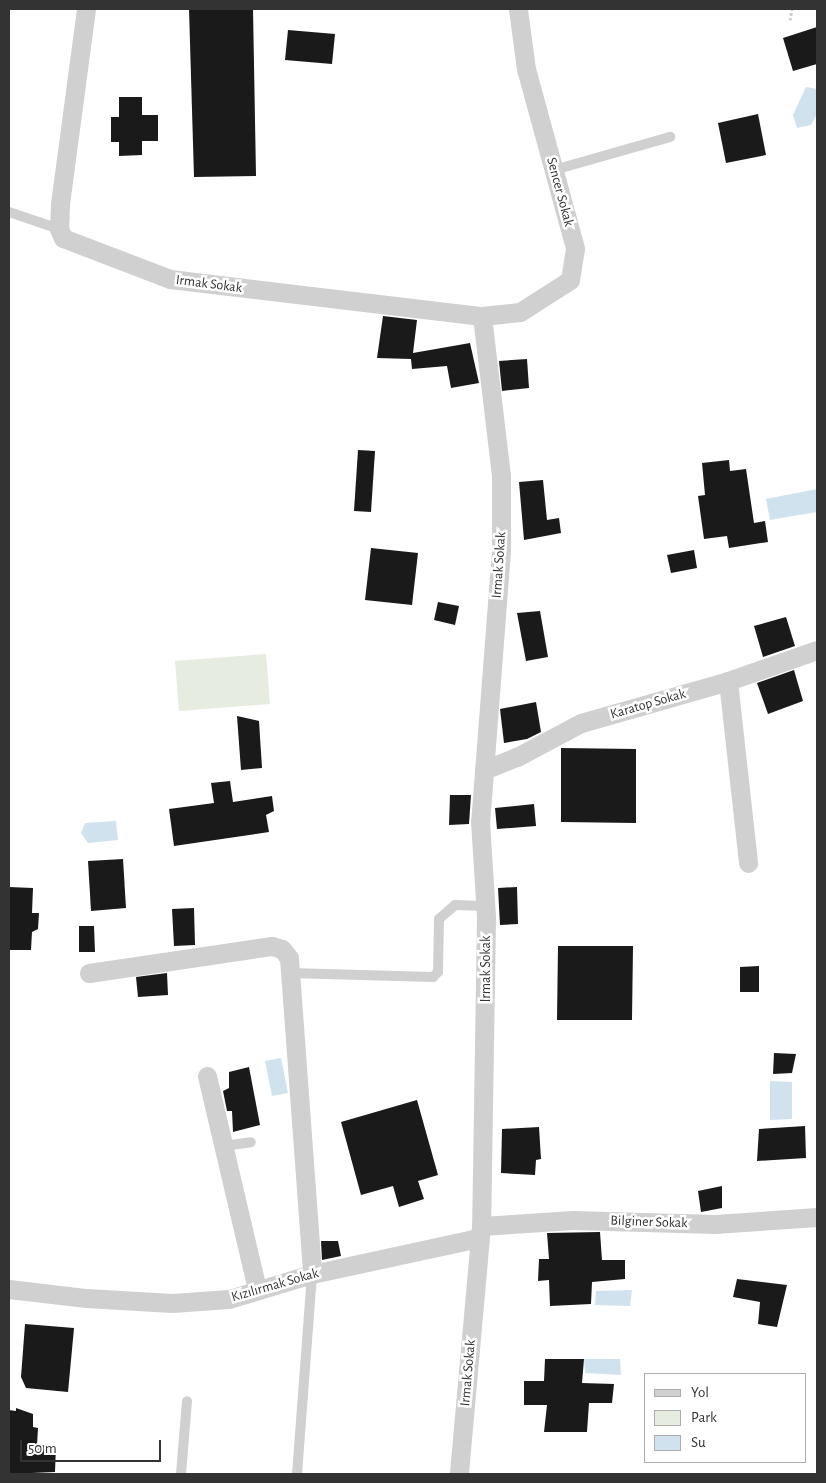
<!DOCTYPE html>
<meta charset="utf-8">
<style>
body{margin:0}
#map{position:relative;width:826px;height:1483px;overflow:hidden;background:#fff;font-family:"Alegreya Sans",sans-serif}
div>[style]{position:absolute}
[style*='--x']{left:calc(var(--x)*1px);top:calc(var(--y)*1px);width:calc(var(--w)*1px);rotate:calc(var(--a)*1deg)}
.green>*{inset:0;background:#e6ecdf}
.water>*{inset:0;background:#cfe2ee}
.building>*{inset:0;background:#1a1a1a}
.path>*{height:3px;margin-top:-1.5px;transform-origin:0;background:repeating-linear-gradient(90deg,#cdcdcd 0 2.5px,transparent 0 5px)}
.lane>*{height:10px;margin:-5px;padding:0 5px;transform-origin:5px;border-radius:5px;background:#d0d0d0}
.street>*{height:19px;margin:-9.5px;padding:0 9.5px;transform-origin:9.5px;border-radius:9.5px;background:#d0d0d0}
span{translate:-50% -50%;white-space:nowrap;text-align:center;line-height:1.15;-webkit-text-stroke:5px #fff;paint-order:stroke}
.street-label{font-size:14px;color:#333}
.frame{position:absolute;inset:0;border:10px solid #333;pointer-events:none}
.legend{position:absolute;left:644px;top:1373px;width:162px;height:90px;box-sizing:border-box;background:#fff;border:1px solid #adadad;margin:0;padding:6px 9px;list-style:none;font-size:15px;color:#333}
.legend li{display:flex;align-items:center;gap:10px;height:25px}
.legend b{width:25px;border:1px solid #adadad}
.scale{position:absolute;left:20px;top:1440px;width:141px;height:22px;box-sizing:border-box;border:2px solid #333;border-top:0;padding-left:6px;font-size:15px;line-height:18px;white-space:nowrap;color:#333;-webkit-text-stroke:4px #fff;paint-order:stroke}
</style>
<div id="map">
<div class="green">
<i style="clip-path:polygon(266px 654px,270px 704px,179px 711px,175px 661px)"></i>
</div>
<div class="water">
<i style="clip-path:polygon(806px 87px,817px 89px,817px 114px,811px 125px,797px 128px,793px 115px)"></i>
<i style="clip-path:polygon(817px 489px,817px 512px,770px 520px,766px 499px)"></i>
<i style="clip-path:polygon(116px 821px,118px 840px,88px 843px,81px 833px,85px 823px)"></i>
<i style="clip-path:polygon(281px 1058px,288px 1093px,272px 1096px,265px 1061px)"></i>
<i style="clip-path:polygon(770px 1081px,792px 1082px,792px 1119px,770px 1120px)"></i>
<i style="clip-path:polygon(632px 1290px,630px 1306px,595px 1305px,596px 1291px)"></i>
<i style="clip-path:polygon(584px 1359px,620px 1359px,621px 1375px,585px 1373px)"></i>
</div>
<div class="building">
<i style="clip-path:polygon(189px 9px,253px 9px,256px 176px,194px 177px)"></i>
<i style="clip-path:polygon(817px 27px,817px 64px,793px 71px,783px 38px)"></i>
<i style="clip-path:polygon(288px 30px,335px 34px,332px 64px,285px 60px)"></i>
<i style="clip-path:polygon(119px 97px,142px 97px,142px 115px,158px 115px,158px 141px,142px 141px,142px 155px,119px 156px,119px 142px,111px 142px,111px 117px,119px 117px)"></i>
<i style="clip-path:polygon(758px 114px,766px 155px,726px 163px,718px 123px)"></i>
<i style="clip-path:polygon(383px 316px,417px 320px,413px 353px,470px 343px,479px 383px,451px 388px,447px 366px,412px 369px,411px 359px,377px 358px)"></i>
<i style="clip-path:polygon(527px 359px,529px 388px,502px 391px,499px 361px)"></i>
<i style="clip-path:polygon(358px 450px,375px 451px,371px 512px,354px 511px)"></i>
<i style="clip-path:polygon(729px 460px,730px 471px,746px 469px,754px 523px,765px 521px,768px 542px,729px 548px,727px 536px,704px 539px,698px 496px,705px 495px,702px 463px)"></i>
<i style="clip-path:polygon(543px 480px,547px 520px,559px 518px,561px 533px,524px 540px,519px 482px)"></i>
<i style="clip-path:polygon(371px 548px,418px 553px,412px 605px,365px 600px)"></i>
<i style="clip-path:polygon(694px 550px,697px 568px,671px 573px,667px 555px)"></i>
<i style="clip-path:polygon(438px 602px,459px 606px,455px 625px,434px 620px)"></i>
<i style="clip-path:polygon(540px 611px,548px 657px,526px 661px,517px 613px)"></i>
<i style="clip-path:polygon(786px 617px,795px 646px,763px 657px,754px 626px)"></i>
<i style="clip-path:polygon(794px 670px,803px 701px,768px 714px,757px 683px)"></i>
<i style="clip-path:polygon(536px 702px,541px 732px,527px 739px,504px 743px,500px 709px)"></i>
<i style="clip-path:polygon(237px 716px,259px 721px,262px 768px,241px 770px)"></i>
<i style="clip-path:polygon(561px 748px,636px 749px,636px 823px,561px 822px)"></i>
<i style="clip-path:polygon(230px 781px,233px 802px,272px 796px,274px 811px,266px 815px,269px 832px,174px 846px,169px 809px,214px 803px,211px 783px)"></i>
<i style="clip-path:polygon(450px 795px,471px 795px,469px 824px,449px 825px)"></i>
<i style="clip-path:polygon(534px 804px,536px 826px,497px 829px,495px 808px)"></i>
<i style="clip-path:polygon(123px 859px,126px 908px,91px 911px,88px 861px)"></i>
<i style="clip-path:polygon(9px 887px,33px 888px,32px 913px,39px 913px,38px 929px,32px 932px,31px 950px,9px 950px)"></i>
<i style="clip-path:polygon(517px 887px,518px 924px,500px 925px,498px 888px)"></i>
<i style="clip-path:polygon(194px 908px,195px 945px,174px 946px,172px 909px)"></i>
<i style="clip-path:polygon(79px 926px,94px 926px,95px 952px,79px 952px)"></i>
<i style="clip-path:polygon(558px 946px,633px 946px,632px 1020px,557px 1020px)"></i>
<i style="clip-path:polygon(759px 966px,759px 992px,740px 992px,740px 967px)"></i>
<i style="clip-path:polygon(167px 973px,168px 995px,138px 997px,136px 977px)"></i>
<i style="clip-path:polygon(774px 1053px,796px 1054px,792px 1073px,773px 1074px)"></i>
<i style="clip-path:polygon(249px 1067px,260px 1125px,233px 1132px,232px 1111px,227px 1111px,223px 1091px,229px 1088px,229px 1072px)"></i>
<i style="clip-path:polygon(417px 1100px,438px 1175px,418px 1181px,424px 1199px,399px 1207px,393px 1186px,361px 1195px,341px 1122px)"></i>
<i style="clip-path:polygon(805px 1126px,806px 1158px,757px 1161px,759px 1129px)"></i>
<i style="clip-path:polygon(539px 1127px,541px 1159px,536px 1160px,535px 1175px,501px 1173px,502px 1129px)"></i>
<i style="clip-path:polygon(722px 1186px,722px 1208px,701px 1212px,698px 1191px)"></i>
<i style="clip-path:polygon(600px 1232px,602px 1260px,625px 1260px,625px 1279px,592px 1282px,591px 1304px,550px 1306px,549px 1280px,538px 1281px,539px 1259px,549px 1259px,547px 1233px)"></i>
<i style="clip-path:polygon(321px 1241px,338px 1241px,341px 1256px,322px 1260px)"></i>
<i style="clip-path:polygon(737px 1279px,787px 1285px,777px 1327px,758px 1324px,760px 1302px,733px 1297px)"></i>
<i style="clip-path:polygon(25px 1324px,74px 1328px,68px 1392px,26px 1388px,21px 1377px)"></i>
<i style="clip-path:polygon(545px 1359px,584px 1359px,582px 1383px,614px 1384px,612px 1403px,589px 1403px,587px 1432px,544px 1432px,547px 1405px,524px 1405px,524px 1381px,544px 1381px)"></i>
<i style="clip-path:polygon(16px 1408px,33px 1414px,33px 1427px,38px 1428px,37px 1445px,56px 1446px,55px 1472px,9px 1474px,9px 1410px,16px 1411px)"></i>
</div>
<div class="path">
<i style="--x:790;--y:20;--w:11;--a:-80"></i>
</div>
<div class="lane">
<i style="--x:554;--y:170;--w:121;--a:-15.9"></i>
<i style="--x:9;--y:212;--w:53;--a:18.8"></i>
<i style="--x:290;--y:973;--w:143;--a:1.6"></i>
<i style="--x:433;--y:977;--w:7;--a:-45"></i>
<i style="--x:438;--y:972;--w:53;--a:-88.9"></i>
<i style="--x:439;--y:919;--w:21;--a:-41"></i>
<i style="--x:455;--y:905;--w:31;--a:2"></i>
<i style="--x:224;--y:1146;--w:27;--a:-8"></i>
<i style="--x:181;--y:1474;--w:73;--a:-85.3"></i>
<i style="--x:297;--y:1474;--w:201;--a:-85.7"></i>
</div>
<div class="street">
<i style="--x:86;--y:9;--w:197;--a:97.6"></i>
<i style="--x:60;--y:204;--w:25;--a:92"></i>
<i style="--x:59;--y:229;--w:10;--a:66"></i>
<i style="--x:63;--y:238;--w:115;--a:21"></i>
<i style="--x:170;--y:279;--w:314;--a:6.8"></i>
<i style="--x:482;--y:316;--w:161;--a:83.2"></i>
<i style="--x:501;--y:476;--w:75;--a:90"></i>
<i style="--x:501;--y:551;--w:271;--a:94.4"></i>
<i style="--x:480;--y:821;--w:96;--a:86.4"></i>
<i style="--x:486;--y:917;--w:309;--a:90.9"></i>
<i style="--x:481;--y:1226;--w:249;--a:95.1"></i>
<i style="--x:482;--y:316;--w:38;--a:-6"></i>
<i style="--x:520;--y:312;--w:59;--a:-32.6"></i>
<i style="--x:570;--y:280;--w:32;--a:-81"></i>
<i style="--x:575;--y:248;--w:186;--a:-105.3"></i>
<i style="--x:526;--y:69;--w:61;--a:-97.6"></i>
<i style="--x:728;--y:681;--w:183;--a:83.7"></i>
<i style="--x:484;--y:770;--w:35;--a:-22"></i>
<i style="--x:517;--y:757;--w:72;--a:-28"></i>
<i style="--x:581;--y:723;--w:153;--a:-15.9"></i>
<i style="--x:728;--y:681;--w:94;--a:-19.2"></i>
<i style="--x:89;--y:973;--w:185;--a:-8.4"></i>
<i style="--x:272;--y:946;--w:10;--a:17"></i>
<i style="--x:282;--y:949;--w:11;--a:52"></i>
<i style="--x:289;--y:958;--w:317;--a:85.8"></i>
<i style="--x:207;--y:1076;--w:220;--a:76.8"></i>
<i style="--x:481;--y:1226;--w:92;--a:-3.7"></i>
<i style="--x:573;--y:1220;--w:142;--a:1.6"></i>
<i style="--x:715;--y:1224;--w:102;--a:-3.9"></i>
<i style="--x:9;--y:1289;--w:78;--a:6.7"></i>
<i style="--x:86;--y:1298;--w:86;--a:3.3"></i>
<i style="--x:172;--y:1303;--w:57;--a:-4"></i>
<i style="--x:229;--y:1299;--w:87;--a:-16.8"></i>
<i style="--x:312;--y:1274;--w:171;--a:-12.2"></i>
</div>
<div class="street-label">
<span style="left:560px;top:192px;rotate:75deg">Sencer Sokak</span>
<span style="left:209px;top:284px;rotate:7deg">Irmak Sokak</span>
<span style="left:499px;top:565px;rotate:-86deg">Irmak Sokak</span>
<span style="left:648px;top:704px;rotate:-16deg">Karatop Sokak</span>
<span style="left:486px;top:969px;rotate:-90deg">Irmak Sokak</span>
<span style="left:649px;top:1222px;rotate:2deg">Bilginer Sokak</span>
<span style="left:275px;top:1285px;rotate:-16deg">Kızılırmak Sokak</span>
<span style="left:468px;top:1373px;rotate:-85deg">Irmak Sokak</span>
</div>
<div class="frame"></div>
<ul class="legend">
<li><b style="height:6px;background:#d0d0d0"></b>Yol</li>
<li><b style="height:14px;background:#e6ecdf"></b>Park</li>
<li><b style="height:14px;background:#cfe2ee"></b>Su</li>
</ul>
<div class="scale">50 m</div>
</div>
